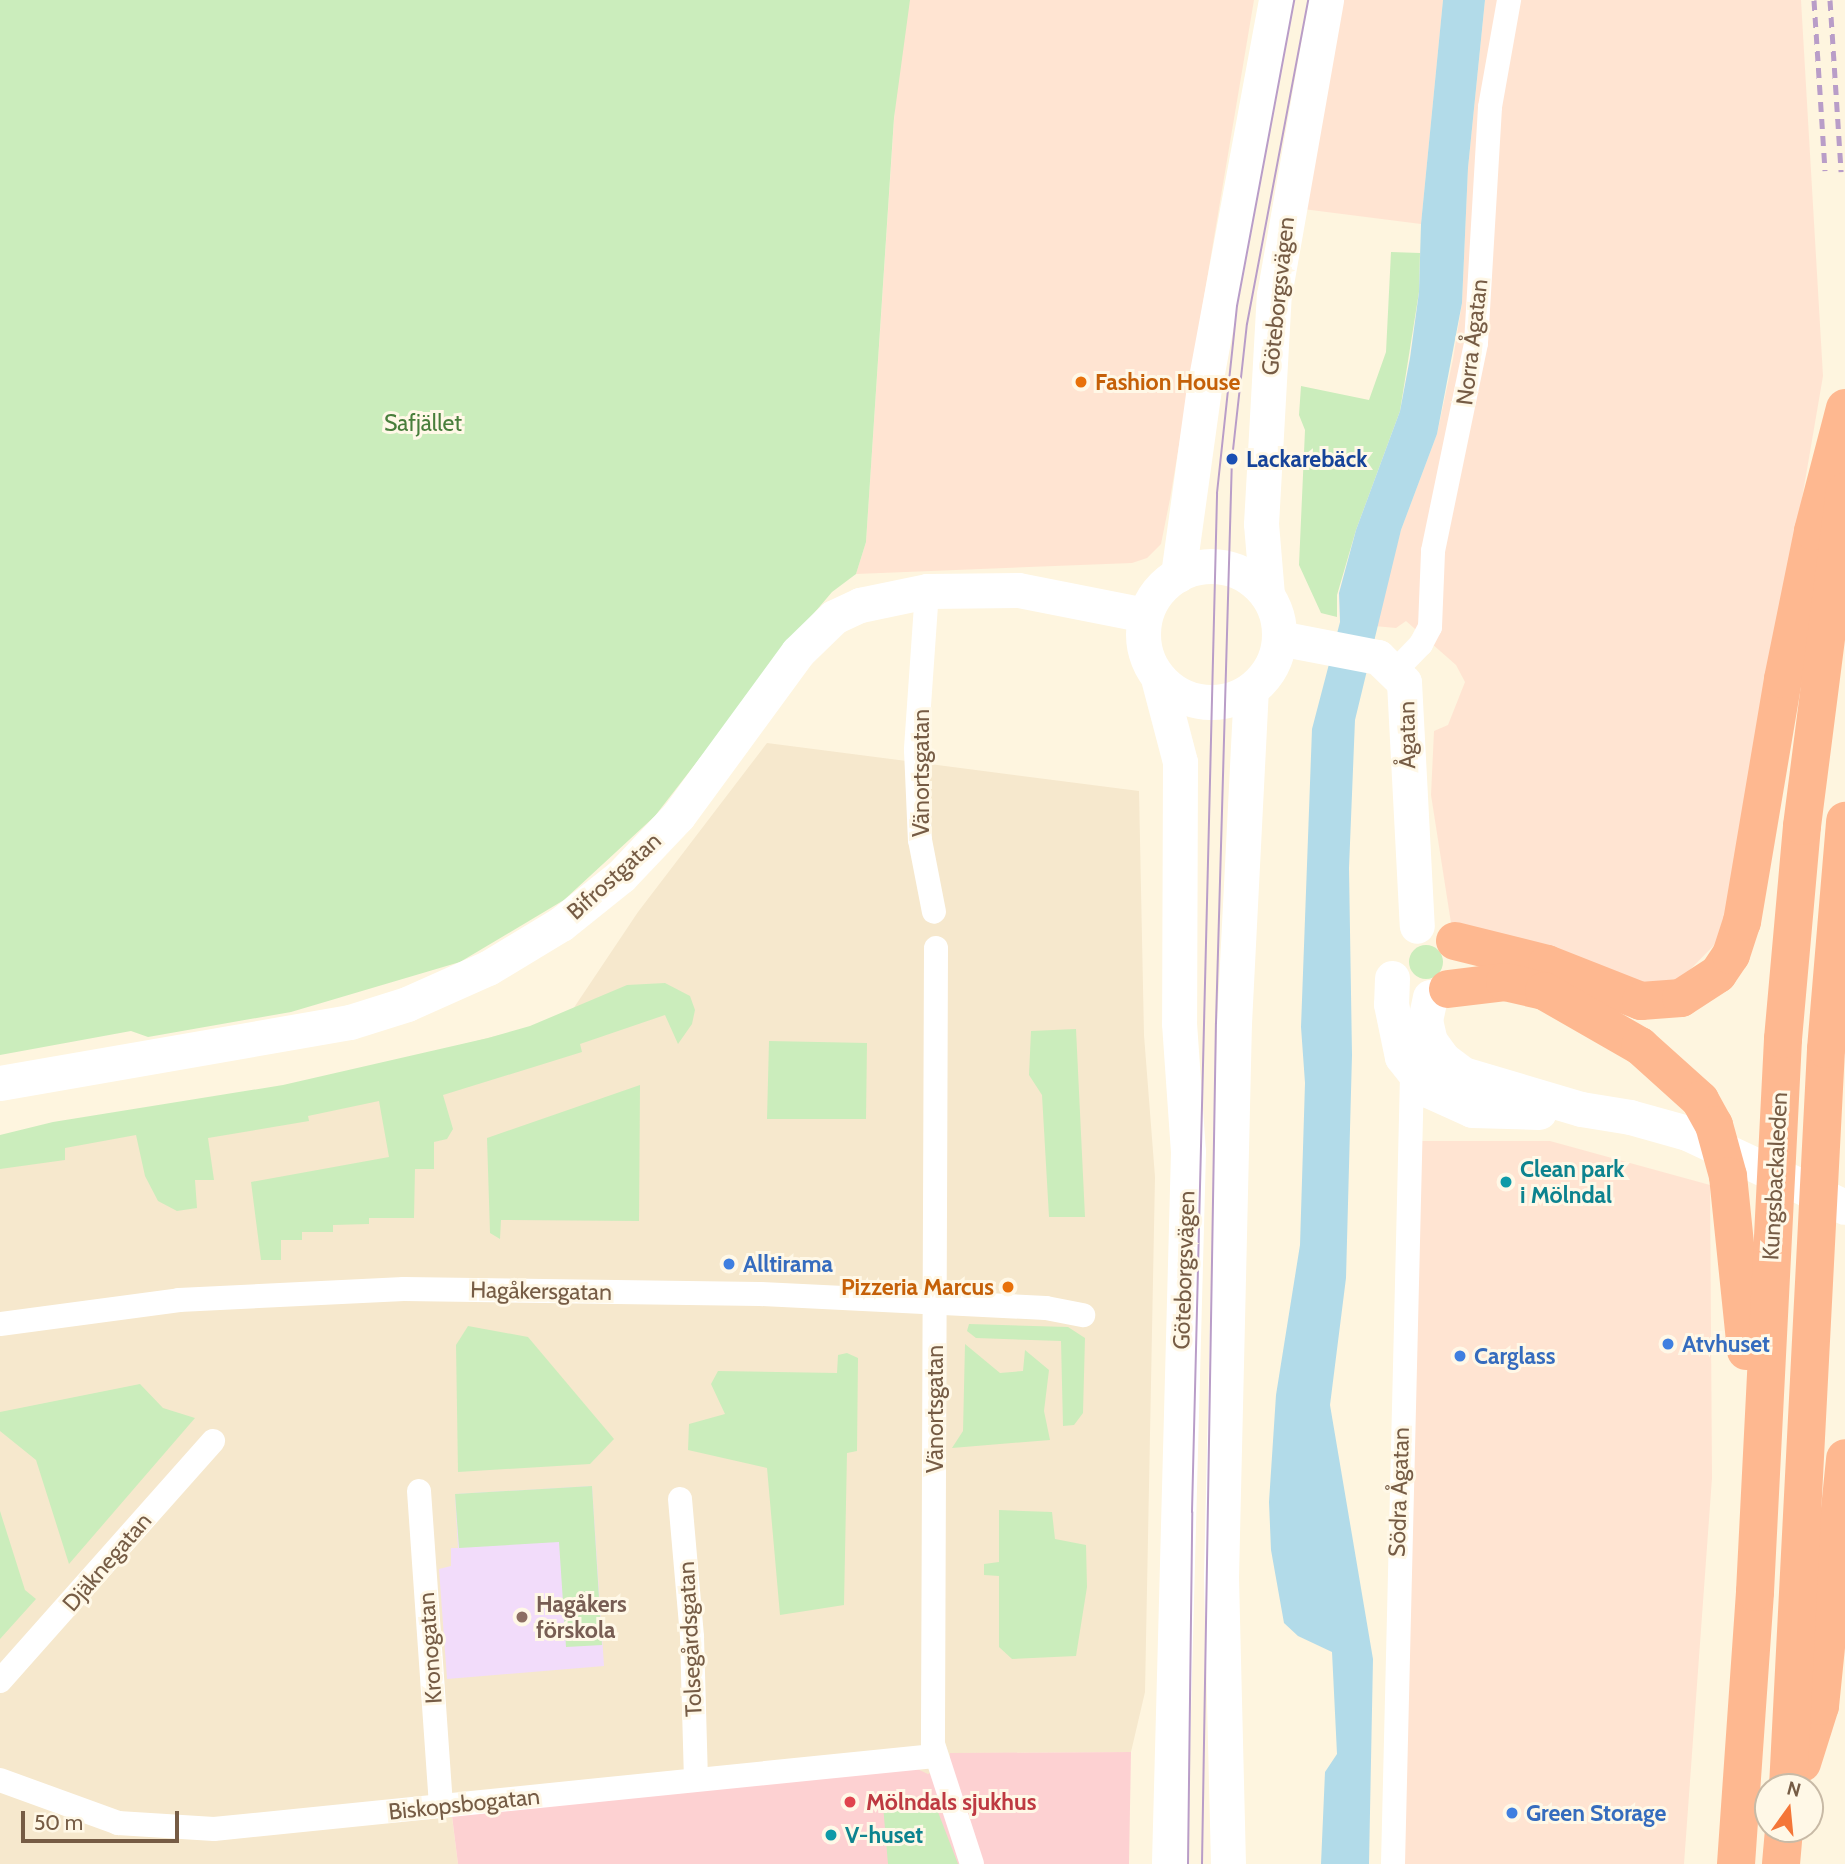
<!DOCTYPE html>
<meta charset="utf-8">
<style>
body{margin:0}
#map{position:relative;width:1845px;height:1864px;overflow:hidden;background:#fef5df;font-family:Cabin,sans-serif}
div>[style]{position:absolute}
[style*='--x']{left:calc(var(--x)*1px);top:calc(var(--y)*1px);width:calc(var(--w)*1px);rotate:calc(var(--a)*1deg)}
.residential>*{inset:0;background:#f6e8cd}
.commercial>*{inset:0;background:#ffe4d2}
.education>*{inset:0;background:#f2dcfa}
.medical>*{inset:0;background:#fdd1d2}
.green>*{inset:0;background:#cbedbc}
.round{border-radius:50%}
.water>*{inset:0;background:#b2dbe9}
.street>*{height:24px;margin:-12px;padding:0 12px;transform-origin:12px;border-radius:12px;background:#fff}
.secondary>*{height:35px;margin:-17.5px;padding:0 17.5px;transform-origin:17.5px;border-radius:17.5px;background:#fff}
.secondary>.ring{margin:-17.5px;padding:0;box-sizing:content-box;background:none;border:35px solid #fff;border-radius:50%}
.highway>*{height:38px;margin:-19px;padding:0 19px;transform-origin:19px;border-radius:19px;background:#feb890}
.tram>*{height:2px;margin:-1px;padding:0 1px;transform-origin:1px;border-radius:1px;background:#b99dc8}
.rail>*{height:5px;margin-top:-2.5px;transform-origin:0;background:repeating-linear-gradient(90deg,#b99dc8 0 10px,transparent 0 17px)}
.dots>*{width:19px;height:19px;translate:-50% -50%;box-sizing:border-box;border:4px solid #fff8e7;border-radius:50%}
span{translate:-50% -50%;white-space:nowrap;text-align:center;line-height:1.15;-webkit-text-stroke:6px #fff8e7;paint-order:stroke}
.street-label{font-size:23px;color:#765c45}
.food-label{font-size:23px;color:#c56008;font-weight:700}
.left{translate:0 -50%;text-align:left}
.right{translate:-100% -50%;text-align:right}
.park-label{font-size:23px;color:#487e3b}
.transit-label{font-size:23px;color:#164399;font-weight:700}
.culture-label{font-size:23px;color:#0d838f;font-weight:700}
.shop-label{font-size:23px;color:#366cbe;font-weight:700}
.education-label{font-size:23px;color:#785e54;font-weight:700}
.health-label{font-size:23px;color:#be3a42;font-weight:700}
.north{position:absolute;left:1754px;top:1773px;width:70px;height:70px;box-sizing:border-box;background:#fff8e7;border:2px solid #c8baa6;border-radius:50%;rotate:15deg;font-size:19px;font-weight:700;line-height:28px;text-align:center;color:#765c45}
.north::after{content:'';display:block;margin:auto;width:24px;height:32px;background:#f47638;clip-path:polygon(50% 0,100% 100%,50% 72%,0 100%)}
.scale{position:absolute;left:21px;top:1811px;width:158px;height:32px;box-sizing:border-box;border:4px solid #765c45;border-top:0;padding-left:9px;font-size:21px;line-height:24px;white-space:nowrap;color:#765c45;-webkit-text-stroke:5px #fff8e7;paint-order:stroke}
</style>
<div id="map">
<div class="residential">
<i style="clip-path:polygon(767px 743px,1139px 791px,1144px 1035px,1155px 1177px,1145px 1692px,1131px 1752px,951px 1753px,951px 1765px,928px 1775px,452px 1817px,458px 1864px,0 1864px,0 1161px,567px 1018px,638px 912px)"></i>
</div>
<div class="commercial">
<i style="clip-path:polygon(902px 0,1254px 0,1170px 499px,1161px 544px,1147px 558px,1132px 563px,856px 574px,866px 542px)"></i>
<i style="clip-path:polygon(1338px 0,1443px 0,1421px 224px,1303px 209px)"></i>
<i style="clip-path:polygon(1485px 0,1801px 0,1823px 376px,1728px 931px,1671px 989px,1592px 970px,1451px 923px,1431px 795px,1434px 731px,1448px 725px,1465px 682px,1456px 665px,1406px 621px,1396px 628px,1374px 626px,1401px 530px,1437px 434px,1453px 359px,1462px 303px,1468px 168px)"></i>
<i style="clip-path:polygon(1401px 1141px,1550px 1141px,1710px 1185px,1712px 1478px,1684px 1864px,1382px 1864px)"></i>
</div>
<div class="education">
<i style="clip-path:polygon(592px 1486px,604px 1666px,447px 1679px,439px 1569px,451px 1566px,451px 1548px,458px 1548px,455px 1494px)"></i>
</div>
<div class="medical">
<i style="clip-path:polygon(1131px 1752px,1129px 1864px,458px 1864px,452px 1816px,915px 1768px,928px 1774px,950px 1765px,950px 1753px)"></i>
</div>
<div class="green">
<i style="clip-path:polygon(0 0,910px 0,894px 118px,866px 542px,856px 574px,832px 592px,793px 638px,655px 816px,564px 900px,460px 962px,291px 1012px,148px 1037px,131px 1031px,0 1055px)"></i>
<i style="clip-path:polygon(1391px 252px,1420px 253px,1419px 292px,1400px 411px,1356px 530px,1337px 595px,1337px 617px,1321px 613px,1299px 565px,1305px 430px,1299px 415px,1301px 386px,1369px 400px,1386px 352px)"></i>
<i class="round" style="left:1409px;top:945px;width:34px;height:34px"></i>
<i style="clip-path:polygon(665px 983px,690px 996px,695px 1010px,692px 1024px,678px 1044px,665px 1015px,580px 1044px,582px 1052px,443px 1095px,453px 1129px,447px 1139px,434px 1142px,434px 1169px,415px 1169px,414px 1218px,369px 1218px,369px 1224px,333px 1225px,333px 1232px,302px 1232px,302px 1240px,281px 1240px,281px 1260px,261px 1260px,251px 1182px,389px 1157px,379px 1101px,308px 1116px,309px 1121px,208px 1138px,214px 1180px,195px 1180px,197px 1208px,177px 1211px,158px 1201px,145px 1176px,136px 1135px,65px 1148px,65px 1160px,0 1169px,0 1135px,53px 1122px,283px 1085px,488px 1038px,530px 1026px,627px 985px)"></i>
<i style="clip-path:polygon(1076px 1029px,1085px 1217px,1049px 1217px,1042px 1095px,1029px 1075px,1031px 1031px)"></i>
<i style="clip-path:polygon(769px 1041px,867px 1043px,866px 1119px,767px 1119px)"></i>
<i style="clip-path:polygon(640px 1085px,639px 1221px,501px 1220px,500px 1239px,490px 1233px,487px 1138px)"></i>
<i style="clip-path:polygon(969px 1324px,1068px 1327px,1085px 1338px,1083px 1413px,1074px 1425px,1063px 1426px,1061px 1341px,976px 1338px,967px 1331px)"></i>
<i style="clip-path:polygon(468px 1326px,528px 1337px,614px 1439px,590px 1464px,458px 1472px,456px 1345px)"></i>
<i style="clip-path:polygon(965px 1344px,1000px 1373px,1023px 1371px,1025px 1350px,1049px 1370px,1044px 1411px,1050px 1440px,952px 1448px,963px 1431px)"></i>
<i style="clip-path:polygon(847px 1353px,858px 1358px,857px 1451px,847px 1453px,844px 1605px,780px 1615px,767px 1468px,688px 1450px,689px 1424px,725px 1414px,711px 1384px,718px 1371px,837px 1373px,838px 1355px)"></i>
<i style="clip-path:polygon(140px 1384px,163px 1408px,195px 1418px,69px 1564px,36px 1460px,0 1431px,0 1412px)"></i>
<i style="clip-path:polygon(592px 1486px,602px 1645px,566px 1647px,559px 1542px,459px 1548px,455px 1494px)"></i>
<i style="clip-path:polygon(999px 1510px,1052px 1512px,1055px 1539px,1086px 1545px,1087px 1587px,1076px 1656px,1012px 1659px,999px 1647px,999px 1576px,984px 1575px,984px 1564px,999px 1562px)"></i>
<i style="clip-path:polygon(0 1511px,25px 1590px,36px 1599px,0 1639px)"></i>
<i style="clip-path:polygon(933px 1799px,958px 1864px,888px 1864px,883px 1805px)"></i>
</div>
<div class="water">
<i style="clip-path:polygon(1443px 0,1485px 0,1468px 168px,1462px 303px,1437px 434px,1401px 530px,1355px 720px,1349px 868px,1352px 1055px,1346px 1278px,1330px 1405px,1373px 1659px,1369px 1864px,1321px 1864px,1325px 1772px,1337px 1754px,1332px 1652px,1298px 1636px,1284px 1623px,1271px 1550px,1269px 1502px,1276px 1395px,1300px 1245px,1305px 1083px,1301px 1027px,1312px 729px,1340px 622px,1339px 593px,1356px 530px,1400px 411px,1410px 358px,1419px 292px,1421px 224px)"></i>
</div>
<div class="street">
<i style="--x:927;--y:591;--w:159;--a:94"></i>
<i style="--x:916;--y:750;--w:90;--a:87.5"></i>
<i style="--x:920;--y:840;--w:73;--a:79"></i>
<i style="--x:1396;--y:670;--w:36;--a:-46"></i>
<i style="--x:1421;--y:644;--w:19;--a:-62"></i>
<i style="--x:1430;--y:627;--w:76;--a:-87.7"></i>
<i style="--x:1433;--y:551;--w:212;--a:-78.3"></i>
<i style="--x:1476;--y:343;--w:236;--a:-86.6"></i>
<i style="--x:1490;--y:107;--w:109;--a:-79.9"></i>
<i style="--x:936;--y:948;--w:796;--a:90.22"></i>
<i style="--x:933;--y:1744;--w:126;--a:72"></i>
<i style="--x:0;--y:1324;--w:181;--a:-7.6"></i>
<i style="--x:179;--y:1300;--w:225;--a:-2.8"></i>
<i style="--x:404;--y:1289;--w:356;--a:0.8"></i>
<i style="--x:760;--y:1294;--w:286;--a:2.8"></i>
<i style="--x:1046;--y:1308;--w:38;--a:11"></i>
<i style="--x:419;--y:1491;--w:314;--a:86"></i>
<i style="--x:680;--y:1499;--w:139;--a:85"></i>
<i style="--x:692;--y:1637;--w:142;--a:88.4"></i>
<i style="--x:0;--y:1681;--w:321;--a:-48.4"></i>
<i style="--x:0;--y:1780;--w:126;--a:20"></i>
<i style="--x:118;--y:1823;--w:96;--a:3.6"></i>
<i style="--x:214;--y:1829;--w:724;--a:-5.79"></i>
<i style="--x:1393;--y:1864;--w:791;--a:-88.62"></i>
</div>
<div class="secondary">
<i class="ring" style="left:1143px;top:566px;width:101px;height:101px"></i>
<i style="--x:1178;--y:575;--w:183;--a:-82.1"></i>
<i style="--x:1203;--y:394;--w:401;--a:-79.5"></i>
<i style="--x:1267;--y:595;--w:71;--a:-94.8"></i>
<i style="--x:1261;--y:524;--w:229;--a:-86.8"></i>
<i style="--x:1274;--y:295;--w:300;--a:-80"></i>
<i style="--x:1279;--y:638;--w:101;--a:10.9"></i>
<i style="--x:1378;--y:657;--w:36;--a:44"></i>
<i style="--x:1404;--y:682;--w:244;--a:87"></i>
<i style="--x:1158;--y:678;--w:87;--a:75.3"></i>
<i style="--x:1180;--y:762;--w:261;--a:90.2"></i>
<i style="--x:1179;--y:1023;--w:128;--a:86"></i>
<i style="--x:1188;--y:1151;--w:713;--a:91.53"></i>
<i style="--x:1392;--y:978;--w:26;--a:92"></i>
<i style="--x:1391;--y:1004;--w:54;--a:78.3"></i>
<i style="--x:1402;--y:1057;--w:42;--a:51.8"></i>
<i style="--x:1428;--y:1090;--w:48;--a:24.4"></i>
<i style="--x:1472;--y:1110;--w:67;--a:1.7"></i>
<i style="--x:1430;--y:997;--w:24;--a:102"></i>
<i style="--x:1425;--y:1020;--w:22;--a:77"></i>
<i style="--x:1430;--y:1041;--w:22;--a:54"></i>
<i style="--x:1443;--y:1059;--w:25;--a:37"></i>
<i style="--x:1463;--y:1074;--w:123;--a:16.5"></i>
<i style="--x:1581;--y:1109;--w:50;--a:9.3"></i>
<i style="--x:1630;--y:1117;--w:59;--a:15.7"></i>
<i style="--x:1687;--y:1133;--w:174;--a:25.1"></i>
<i style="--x:0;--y:1083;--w:355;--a:-9.9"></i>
<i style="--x:350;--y:1022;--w:60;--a:-17.5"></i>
<i style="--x:407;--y:1004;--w:89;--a:-24"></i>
<i style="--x:488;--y:968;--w:85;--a:-31.1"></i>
<i style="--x:561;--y:924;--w:77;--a:-38.7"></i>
<i style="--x:621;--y:876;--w:83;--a:-46.5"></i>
<i style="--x:678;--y:816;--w:203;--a:-53.8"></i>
<i style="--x:798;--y:652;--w:50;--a:-44.2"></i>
<i style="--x:834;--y:617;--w:29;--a:-25"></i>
<i style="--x:860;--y:605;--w:68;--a:-11.8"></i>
<i style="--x:927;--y:591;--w:91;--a:-0.6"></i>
<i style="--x:1018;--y:590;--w:129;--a:11.1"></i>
<i style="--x:1228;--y:1864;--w:287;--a:-91.4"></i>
<i style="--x:1221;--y:1577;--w:554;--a:-88.66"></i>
<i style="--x:1234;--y:1023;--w:333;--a:-87.1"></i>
</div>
<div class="highway">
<i style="--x:1455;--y:941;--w:95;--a:14"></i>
<i style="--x:1547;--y:964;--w:101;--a:21.5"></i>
<i style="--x:1641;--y:1001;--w:40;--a:-4.3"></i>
<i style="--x:1681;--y:998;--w:44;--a:-33"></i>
<i style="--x:1718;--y:974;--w:23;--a:-56"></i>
<i style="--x:1731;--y:955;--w:35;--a:-72"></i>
<i style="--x:1742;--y:922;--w:246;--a:-80.4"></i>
<i style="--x:1783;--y:679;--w:151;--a:-78.5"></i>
<i style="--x:1813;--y:531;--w:127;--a:-75.4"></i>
<i style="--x:1448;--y:989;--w:57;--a:-7"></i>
<i style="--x:1505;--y:982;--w:40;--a:13"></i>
<i style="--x:1544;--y:991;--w:111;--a:29.8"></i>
<i style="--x:1640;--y:1046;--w:81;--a:42"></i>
<i style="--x:1700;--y:1100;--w:29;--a:61"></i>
<i style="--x:1714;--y:1125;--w:53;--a:74.6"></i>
<i style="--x:1728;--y:1176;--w:176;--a:84.1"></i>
<i style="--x:1802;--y:1763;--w:60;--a:-72.5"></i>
<i style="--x:1820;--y:1706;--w:249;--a:-84.2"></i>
<i style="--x:1788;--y:1787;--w:739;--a:-87.05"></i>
<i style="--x:1826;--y:1049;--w:229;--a:-85.2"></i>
<i style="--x:1736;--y:1864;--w:273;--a:-86"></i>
<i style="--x:1755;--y:1592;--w:554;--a:-87.1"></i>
<i style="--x:1783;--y:1039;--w:214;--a:-84.9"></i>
<i style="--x:1802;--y:826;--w:337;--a:-82.7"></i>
<i style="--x:1781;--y:1864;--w:35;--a:-85"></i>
</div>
<div class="tram">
<i style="--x:1188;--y:1864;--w:352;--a:-89.3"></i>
<i style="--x:1192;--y:1512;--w:1019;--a:-88.59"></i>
<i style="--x:1217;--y:493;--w:188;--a:-83.9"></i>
<i style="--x:1237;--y:306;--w:311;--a:-79.4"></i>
<i style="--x:1202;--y:1864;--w:841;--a:-89.05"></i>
<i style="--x:1216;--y:1023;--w:564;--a:-88.38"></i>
<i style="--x:1232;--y:459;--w:136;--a:-83.7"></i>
<i style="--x:1247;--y:324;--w:330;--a:-79.3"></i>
</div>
<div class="rail">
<i style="--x:1814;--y:0;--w:171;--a:86.3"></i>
<i style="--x:1830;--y:0;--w:172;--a:86.3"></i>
</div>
<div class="dots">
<i style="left:1081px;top:382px;background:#e8710a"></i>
<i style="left:1232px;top:459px;background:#1a4fb4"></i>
<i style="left:1506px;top:1182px;background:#0f9aa8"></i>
<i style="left:729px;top:1264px;background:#3f7fe0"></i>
<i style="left:1008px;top:1287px;background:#e8710a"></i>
<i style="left:1668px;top:1344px;background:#3f7fe0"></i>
<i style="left:1460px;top:1356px;background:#3f7fe0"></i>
<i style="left:522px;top:1617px;background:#8d6e63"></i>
<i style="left:850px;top:1802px;background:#e0444e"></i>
<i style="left:1512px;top:1813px;background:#3f7fe0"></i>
<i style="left:831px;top:1835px;background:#0f9aa8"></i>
</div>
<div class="street-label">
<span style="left:1278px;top:296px;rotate:-84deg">Göteborgsvägen</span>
<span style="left:1472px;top:342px;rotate:-83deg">Norra Ågatan</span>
<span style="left:1407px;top:735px;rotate:-91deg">Ågatan</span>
<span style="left:921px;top:773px;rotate:-90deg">Vänortsgatan</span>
<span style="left:614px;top:876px;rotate:-42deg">Bifrostgatan</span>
<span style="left:1775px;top:1176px;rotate:-87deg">Kungsbackaleden</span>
<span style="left:1184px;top:1270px;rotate:-88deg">Göteborgsvägen</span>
<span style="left:541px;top:1291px;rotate:1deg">Hagåkersgatan</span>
<span style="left:935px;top:1409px;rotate:-90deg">Vänortsgatan</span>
<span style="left:1399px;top:1492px;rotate:-88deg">Södra Ågatan</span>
<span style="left:107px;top:1562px;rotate:-49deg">Djäknegatan</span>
<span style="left:690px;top:1639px;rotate:-93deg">Tolsegårdsgatan</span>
<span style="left:430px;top:1648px;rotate:-94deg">Kronogatan</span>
<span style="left:464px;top:1804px;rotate:-6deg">Biskopsbogatan</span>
</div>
<div class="food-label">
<span class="left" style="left:1095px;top:382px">Fashion House</span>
<span class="right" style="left:994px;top:1287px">Pizzeria Marcus</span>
</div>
<div class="park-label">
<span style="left:423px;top:423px">Safjället</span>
</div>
<div class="transit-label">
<span class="left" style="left:1246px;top:459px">Lackarebäck</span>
</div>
<div class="culture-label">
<span class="left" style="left:1520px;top:1182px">Clean park<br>i Mölndal</span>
<span class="left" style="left:845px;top:1835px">V-huset</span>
</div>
<div class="shop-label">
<span class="left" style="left:743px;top:1264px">Alltirama</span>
<span class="left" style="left:1682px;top:1344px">Atvhuset</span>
<span class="left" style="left:1474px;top:1356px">Carglass</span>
<span class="left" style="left:1526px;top:1813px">Green Storage</span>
</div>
<div class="education-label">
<span class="left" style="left:536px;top:1617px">Hagåkers<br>förskola</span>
</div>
<div class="health-label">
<span class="left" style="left:866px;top:1802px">Mölndals sjukhus</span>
</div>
<div class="north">N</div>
<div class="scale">50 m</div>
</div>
